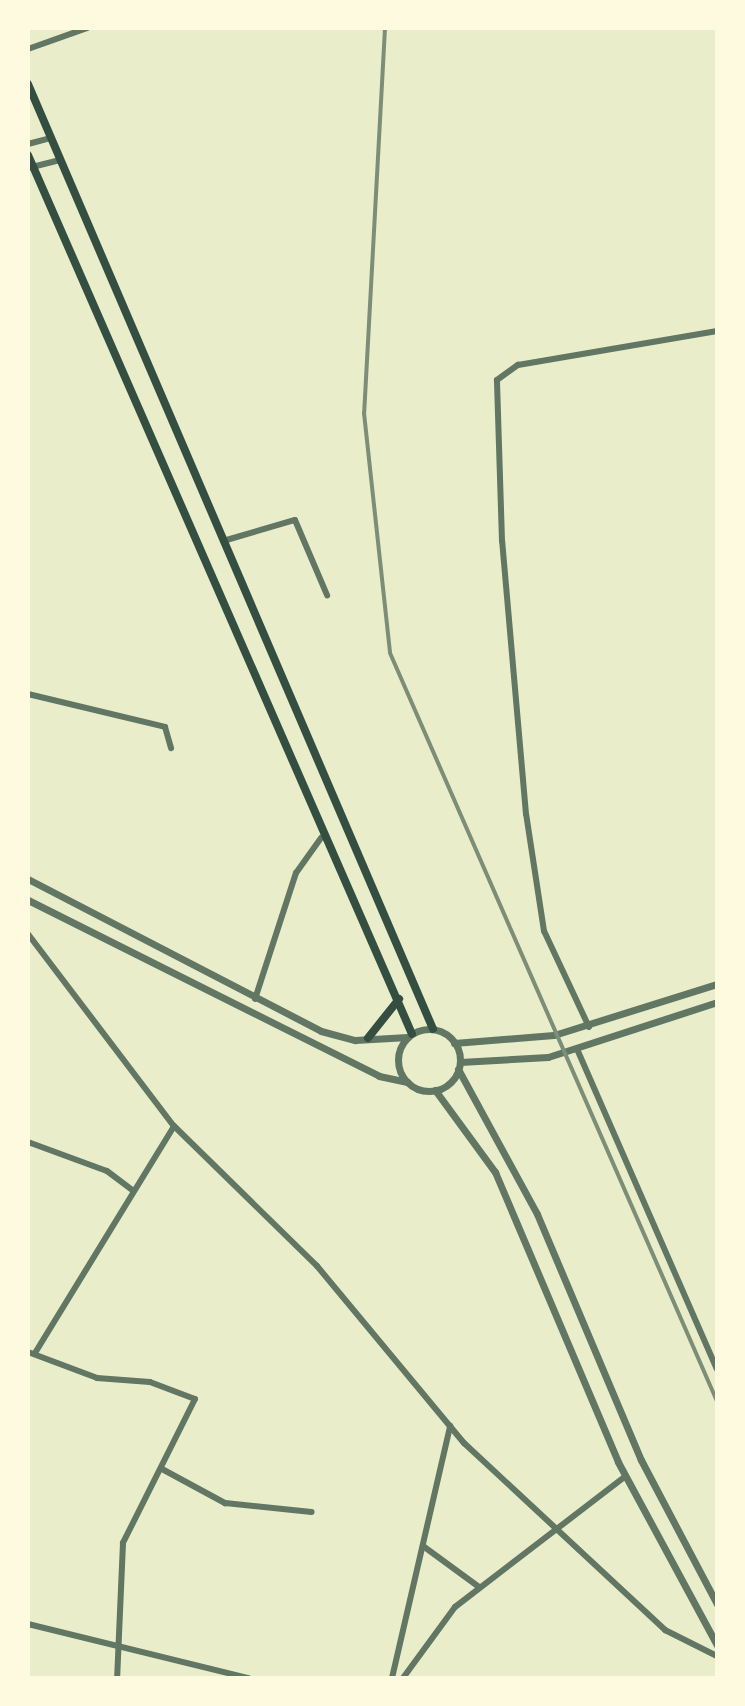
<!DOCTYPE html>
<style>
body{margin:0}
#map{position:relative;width:745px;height:1706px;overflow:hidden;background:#e9edc9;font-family:Commissioner,sans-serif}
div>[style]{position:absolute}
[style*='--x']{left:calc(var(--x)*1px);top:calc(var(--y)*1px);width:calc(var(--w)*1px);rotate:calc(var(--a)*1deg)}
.minor>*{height:6px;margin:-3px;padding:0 3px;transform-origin:3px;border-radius:3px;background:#617663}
.tertiary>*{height:7px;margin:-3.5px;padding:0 3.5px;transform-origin:3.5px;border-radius:3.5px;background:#617663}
.tertiary>.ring{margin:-3.5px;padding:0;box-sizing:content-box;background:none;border:7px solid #617663;border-radius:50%}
.secondary>*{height:8px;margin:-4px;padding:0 4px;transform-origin:4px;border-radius:4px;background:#344e41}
.rail>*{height:4px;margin:-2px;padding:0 2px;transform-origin:2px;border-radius:2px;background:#7c8e77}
span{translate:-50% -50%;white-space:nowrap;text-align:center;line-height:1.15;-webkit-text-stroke:8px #fefae0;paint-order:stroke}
.frame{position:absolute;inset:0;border:30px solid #fefae0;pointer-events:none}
</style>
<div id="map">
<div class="minor">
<i style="--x:28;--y:49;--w:63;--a:-19.6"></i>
<i style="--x:28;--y:144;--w:24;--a:-15"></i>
<i style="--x:28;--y:168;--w:33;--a:-14"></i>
<i style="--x:223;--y:541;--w:75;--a:-16.3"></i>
<i style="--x:295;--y:520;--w:82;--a:66.9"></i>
<i style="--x:28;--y:694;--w:141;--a:13.5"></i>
<i style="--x:165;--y:727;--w:22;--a:74"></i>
<i style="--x:28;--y:934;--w:241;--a:52.8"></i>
<i style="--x:174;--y:1126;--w:200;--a:44.4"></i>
<i style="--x:317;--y:1266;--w:230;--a:50.3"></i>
<i style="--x:464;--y:1443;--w:275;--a:42.9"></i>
<i style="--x:665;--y:1630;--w:58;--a:26.6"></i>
<i style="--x:255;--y:999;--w:133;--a:-72"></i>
<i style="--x:296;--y:873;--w:43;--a:-54.5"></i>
<i style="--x:589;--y:1027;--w:106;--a:-115.1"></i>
<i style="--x:544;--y:931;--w:118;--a:-98.7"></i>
<i style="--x:526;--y:814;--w:274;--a:-95"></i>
<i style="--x:502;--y:541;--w:161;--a:-91.8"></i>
<i style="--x:497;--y:380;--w:26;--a:-36"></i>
<i style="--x:518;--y:365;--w:202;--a:-9.7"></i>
<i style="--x:577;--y:1049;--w:349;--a:66.4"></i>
<i style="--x:28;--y:1142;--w:84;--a:20.2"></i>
<i style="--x:107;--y:1171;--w:31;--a:37"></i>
<i style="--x:28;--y:1352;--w:74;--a:20.6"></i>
<i style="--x:97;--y:1378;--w:53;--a:4.3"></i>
<i style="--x:150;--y:1382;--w:48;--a:20.7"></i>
<i style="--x:195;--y:1399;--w:161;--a:116.6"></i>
<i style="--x:123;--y:1543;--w:135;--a:92.5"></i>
<i style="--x:35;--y:1353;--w:266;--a:-58.5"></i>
<i style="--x:162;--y:1469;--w:72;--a:28.4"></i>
<i style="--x:225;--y:1503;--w:87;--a:5.9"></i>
<i style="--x:423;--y:1546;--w:69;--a:36.2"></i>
<i style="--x:28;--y:1624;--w:227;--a:13.8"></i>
<i style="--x:392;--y:1678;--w:259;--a:-77"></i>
<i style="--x:403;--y:1678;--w:88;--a:-53.8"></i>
<i style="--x:455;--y:1607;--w:215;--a:-37.5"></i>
</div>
<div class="tertiary">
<i style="--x:28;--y:879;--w:330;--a:27.4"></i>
<i style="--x:321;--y:1031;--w:35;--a:15"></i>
<i style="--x:355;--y:1040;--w:53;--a:-3.2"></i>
<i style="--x:28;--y:900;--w:393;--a:26.6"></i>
<i style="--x:379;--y:1076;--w:29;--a:12"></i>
<i class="ring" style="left:398px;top:1029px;width:55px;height:55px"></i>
<i style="--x:454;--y:1043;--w:100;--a:-4.6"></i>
<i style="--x:554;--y:1035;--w:171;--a:-17.4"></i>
<i style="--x:460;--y:1062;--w:88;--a:-3.3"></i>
<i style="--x:548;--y:1057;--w:178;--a:-18"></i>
<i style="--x:458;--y:1069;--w:165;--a:61.4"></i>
<i style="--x:537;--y:1214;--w:267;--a:67.1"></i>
<i style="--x:641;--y:1460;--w:163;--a:62.2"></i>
<i style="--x:435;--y:1090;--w:102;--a:53.8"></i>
<i style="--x:495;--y:1172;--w:315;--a:67"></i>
<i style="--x:618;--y:1462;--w:208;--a:61.6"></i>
</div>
<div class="secondary">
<i style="--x:28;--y:84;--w:1028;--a:66.8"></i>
<i style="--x:28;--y:155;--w:959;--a:66.4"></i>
<i style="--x:368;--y:1038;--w:50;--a:-51.5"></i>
</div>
<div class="rail">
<i style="--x:385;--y:28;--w:386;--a:93.1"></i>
<i style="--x:364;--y:413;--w:241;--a:83.8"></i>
<i style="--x:390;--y:653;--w:816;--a:66.39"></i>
</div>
<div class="frame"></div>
</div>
